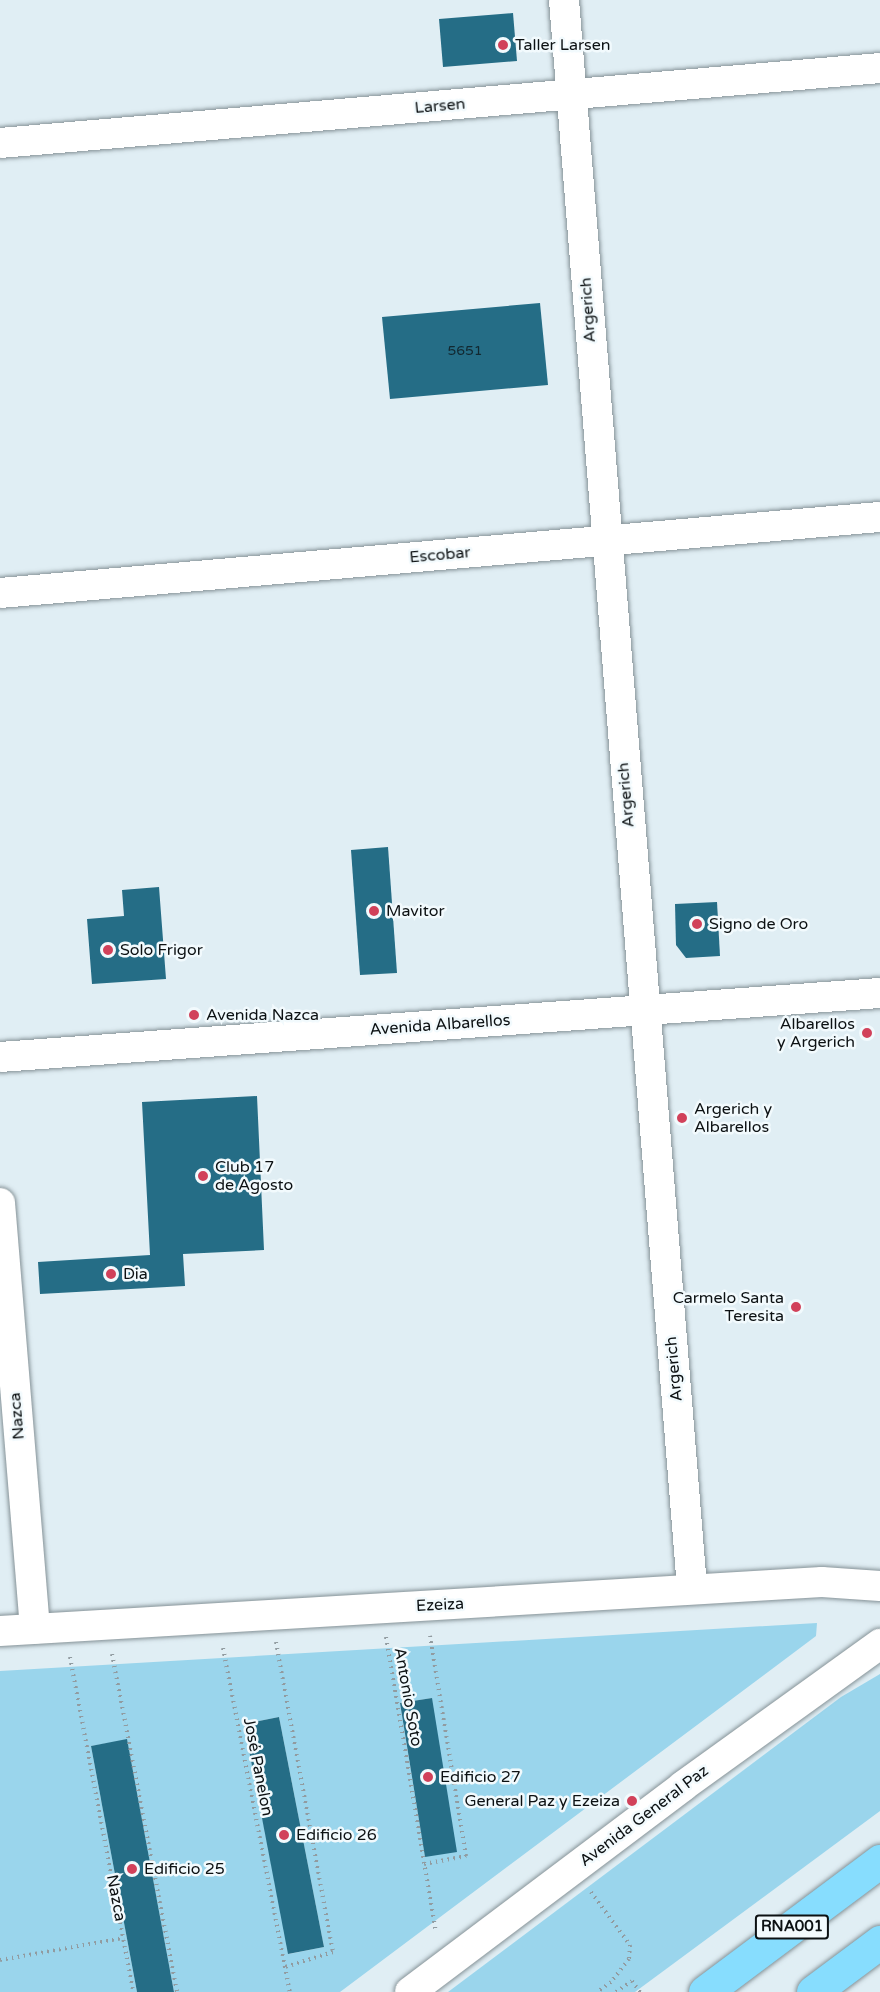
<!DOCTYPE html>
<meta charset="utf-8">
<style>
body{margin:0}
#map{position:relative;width:880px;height:1992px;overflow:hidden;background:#e0eef4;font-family:"Varela Round",sans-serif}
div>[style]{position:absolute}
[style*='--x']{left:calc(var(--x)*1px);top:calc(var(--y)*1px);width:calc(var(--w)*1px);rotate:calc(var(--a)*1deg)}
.green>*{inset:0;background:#9ad5ec}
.building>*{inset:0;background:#256d86}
.path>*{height:4px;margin-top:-2px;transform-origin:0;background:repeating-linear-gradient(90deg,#919ba0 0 1.5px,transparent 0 6px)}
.roads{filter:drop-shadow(0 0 2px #859297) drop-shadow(0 0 2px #859297)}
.minor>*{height:30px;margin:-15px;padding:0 15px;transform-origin:15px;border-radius:15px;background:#fff}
.highway>*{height:33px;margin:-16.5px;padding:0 16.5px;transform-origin:16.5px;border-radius:16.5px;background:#87ddfe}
.dots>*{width:16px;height:16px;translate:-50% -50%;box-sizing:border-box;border:3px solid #f2fafd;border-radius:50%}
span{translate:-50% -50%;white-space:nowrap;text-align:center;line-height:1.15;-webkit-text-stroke:5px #f2fafd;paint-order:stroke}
.number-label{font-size:14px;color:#122830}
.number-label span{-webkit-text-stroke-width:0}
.shield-label span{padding:2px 4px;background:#f2fafd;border:2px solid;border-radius:4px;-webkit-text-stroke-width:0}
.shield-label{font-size:15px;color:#0c1113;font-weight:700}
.poi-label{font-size:16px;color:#0c1113}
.left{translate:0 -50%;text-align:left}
.right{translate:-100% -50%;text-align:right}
.street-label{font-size:16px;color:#0c1113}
</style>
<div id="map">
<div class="green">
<i style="clip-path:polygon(evenodd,817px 1623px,816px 1636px,340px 1992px,174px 1992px,127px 1740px,91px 1746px,137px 1992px,0 1992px,0 1671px,817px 1623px,432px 1698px,425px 1857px,400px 1703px,432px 1698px,817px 1623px,279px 1717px,324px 1947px,289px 1954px,244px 1724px,279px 1717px)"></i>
<i style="clip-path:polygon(880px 1674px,880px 1811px,635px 1992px,448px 1992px,841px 1697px)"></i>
</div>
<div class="building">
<i style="clip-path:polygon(513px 13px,517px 61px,443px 67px,439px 19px)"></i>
<i style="clip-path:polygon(540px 303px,548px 385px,390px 399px,382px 317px)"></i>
<i style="clip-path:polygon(388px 847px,397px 973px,360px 975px,351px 850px)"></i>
<i style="clip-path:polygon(159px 887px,166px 979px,92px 984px,87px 919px,124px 916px,122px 890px)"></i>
<i style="clip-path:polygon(717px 902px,720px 956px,686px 958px,676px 945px,675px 904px)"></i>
<i style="clip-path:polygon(257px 1096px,264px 1250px,183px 1254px,185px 1286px,40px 1294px,38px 1262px,150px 1255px,142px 1102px)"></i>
<i style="clip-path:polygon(432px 1698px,457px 1852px,425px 1857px,400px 1703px)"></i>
<i style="clip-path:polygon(279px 1717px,324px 1947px,288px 1954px,244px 1724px)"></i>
<i style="clip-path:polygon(127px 1739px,174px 1992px,137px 1992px,91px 1746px)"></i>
</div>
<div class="path">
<i style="--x:386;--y:1637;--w:299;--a:80.4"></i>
<i style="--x:276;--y:1642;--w:315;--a:79.6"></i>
<i style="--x:333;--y:1952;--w:50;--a:162.6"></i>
<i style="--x:223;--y:1648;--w:350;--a:79"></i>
<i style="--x:112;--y:1654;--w:344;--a:79.1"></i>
<i style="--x:70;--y:1657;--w:341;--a:79.3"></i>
<i style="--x:424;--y:1864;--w:43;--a:-10.8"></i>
<i style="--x:466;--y:1856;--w:223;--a:-99.3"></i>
<i style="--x:591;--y:1892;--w:66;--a:53.7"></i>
<i style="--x:630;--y:1945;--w:14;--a:94"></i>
<i style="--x:629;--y:1959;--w:29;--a:128"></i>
<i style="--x:611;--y:1982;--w:17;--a:144"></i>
<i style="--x:0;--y:1960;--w:126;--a:-10.1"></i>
<i style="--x:616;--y:1992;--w:19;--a:-35"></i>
<i style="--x:632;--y:1981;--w:14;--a:54"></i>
</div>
<div class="roads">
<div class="minor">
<i style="--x:564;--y:0;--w:1594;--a:85.39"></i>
<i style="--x:0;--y:143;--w:883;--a:-4.87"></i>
<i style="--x:0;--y:593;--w:883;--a:-4.94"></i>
<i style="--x:0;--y:1057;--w:882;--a:-4.16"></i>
<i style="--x:0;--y:1203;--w:427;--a:85.3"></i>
<i style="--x:0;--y:1631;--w:823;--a:-3.41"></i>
<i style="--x:822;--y:1582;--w:58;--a:3.9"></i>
<i style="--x:410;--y:1992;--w:342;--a:-37"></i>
<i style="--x:683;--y:1786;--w:243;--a:-35.8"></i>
</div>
<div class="highway">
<i style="--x:705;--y:1992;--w:219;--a:-36.8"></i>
<i style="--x:813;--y:1992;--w:84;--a:-36.7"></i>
</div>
</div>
<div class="dots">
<i style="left:503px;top:45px;background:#d1415a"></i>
<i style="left:374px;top:911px;background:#d1415a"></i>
<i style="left:697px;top:924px;background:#d1415a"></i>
<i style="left:108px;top:950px;background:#d1415a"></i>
<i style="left:194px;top:1015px;background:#d1415a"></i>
<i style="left:867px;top:1033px;background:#d1415a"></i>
<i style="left:682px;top:1118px;background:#d1415a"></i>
<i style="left:203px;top:1176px;background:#d1415a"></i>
<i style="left:111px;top:1274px;background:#d1415a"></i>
<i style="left:796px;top:1307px;background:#d1415a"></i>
<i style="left:428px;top:1777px;background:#d1415a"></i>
<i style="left:632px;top:1801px;background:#d1415a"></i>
<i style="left:284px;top:1835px;background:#d1415a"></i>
<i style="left:132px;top:1869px;background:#d1415a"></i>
</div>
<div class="number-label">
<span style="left:465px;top:351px">5651</span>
</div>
<div class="shield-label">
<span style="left:792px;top:1927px">RNA001</span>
</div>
<div class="poi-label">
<span class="left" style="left:515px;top:45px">Taller Larsen</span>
<span class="left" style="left:386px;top:911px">Mavitor</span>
<span class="left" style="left:709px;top:924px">Signo de Oro</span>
<span class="left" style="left:120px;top:950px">Solo Frigor</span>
<span class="left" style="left:206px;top:1015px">Avenida Nazca</span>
<span class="right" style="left:855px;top:1033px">Albarellos<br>y Argerich</span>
<span class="left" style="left:694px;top:1118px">Argerich y<br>Albarellos</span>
<span class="left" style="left:215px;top:1176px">Club 17<br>de Agosto</span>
<span class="left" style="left:123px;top:1274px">Dia</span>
<span class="right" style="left:784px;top:1307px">Carmelo Santa<br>Teresita</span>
<span class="left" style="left:440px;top:1777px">Edificio 27</span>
<span class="right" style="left:620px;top:1801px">General Paz y Ezeiza</span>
<span class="left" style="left:296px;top:1835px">Edificio 26</span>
<span class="left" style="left:144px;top:1869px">Edificio 25</span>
</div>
<div class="street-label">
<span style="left:440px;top:106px;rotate:-5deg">Larsen</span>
<span style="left:588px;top:310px;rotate:-94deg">Argerich</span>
<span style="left:440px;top:555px;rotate:-5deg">Escobar</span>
<span style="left:626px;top:795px;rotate:-95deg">Argerich</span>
<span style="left:440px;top:1025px;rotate:-4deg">Avenida Albarellos</span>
<span style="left:674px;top:1369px;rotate:-95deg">Argerich</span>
<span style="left:17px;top:1416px;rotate:-95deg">Nazca</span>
<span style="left:440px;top:1605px;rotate:-3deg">Ezeiza</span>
<span style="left:408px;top:1697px;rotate:80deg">Antonio Soto</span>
<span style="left:258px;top:1767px;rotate:79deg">José Panelon</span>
<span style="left:644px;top:1816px;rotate:-37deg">Avenida General Paz</span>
<span style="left:116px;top:1898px;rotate:79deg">Nazca</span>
</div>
</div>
